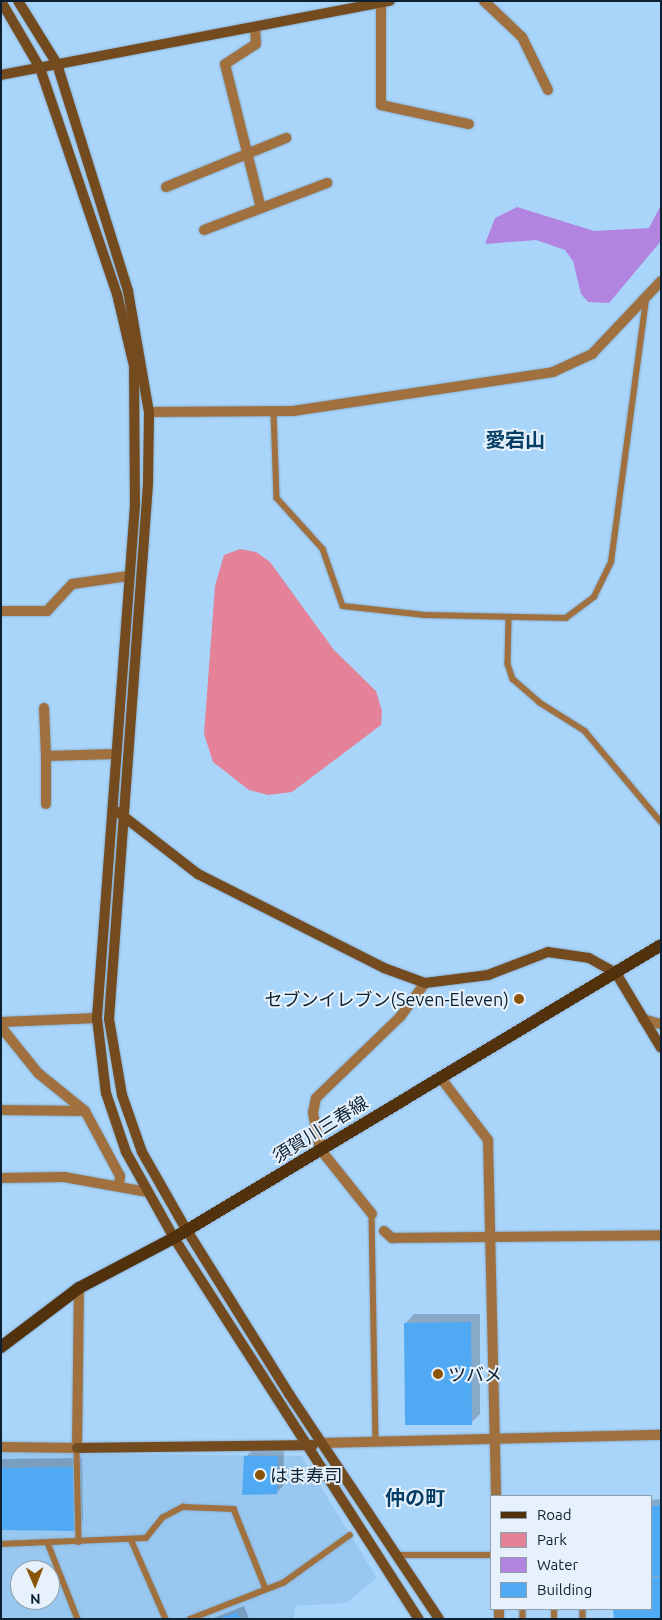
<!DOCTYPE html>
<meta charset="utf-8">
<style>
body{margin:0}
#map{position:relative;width:662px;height:1620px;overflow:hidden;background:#aad5fb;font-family:Ubuntu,"Noto Sans JP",sans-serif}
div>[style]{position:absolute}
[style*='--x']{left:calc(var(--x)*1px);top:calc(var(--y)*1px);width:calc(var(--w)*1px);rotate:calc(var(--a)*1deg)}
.built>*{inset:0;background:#98c7f0}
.green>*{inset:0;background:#e38298}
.water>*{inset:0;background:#b184df}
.shadow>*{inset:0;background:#0003}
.building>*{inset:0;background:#4faaf3}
.roads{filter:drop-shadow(0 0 1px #8ab1d3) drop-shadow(0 0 1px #8ab1d3)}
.lane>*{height:5.5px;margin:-2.75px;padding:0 2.75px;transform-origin:2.75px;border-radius:2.75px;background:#a0713f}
.street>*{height:10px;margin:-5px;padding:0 5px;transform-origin:5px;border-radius:5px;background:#a0713f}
.secondary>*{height:10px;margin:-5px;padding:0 5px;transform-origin:5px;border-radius:5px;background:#744b1e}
.primary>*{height:12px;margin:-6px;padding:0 6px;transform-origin:6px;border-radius:6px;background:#52320d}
.dots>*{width:14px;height:14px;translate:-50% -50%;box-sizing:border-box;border:2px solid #e7f1fb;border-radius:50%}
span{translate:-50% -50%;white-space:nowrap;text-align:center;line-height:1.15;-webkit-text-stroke:4px #e7f1fb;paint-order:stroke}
.poi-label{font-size:18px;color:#0b2132}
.right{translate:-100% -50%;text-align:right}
.left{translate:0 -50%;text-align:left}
.street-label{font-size:18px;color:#0b2132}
.quarter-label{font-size:20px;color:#043e66;font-weight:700}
.frame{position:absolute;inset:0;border:2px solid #0b2132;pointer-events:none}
.legend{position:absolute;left:490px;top:1495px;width:162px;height:115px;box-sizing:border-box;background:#e7f1fb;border:1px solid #8f9eab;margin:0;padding:6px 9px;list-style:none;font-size:15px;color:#0b2132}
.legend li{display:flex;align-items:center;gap:10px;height:25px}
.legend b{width:25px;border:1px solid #8f9eab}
.north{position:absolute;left:10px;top:1560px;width:50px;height:50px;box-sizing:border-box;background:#e7f1fb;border:1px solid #8f9eab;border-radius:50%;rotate:179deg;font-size:14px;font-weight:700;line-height:20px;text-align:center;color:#0b2132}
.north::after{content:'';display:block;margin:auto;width:18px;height:22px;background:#8b5407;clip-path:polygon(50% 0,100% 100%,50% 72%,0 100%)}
</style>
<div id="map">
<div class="built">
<i style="clip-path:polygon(evenodd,1px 1453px,302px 1456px,377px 1578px,346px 1603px,295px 1606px,294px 1619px,1px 1619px,1px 1453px,20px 1570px,50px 1570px,50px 1600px,20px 1600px,20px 1570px)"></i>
</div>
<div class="green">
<i style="clip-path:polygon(240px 549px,256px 552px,270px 562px,334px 650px,376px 691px,382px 711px,381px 725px,292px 792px,268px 795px,249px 790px,213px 762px,204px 734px,215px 586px,224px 555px)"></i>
</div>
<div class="water">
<i style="clip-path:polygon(661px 205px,661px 241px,609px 303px,588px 302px,581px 294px,573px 261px,565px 250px,536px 240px,485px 244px,495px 218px,517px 207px,594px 231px,649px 228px)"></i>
</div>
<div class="shadow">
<i style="clip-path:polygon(414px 1314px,480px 1314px,480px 1414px,471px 1423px,405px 1324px)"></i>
<i style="clip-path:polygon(284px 1449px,283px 1486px,276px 1493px,246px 1457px,252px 1450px)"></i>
<i style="clip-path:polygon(82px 1458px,83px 1521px,74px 1530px,1px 1529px,1px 1459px)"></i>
<i style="clip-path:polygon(661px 1499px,661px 1619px,614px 1619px,614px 1609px,651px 1609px,651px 1500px)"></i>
<i style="clip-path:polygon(244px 1606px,249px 1619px,211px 1619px)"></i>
</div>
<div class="building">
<i style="clip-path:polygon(471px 1322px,472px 1425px,405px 1425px,404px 1323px)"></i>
<i style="clip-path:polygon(244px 1456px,278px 1456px,277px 1494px,242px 1495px)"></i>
<i style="clip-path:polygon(74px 1467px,74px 1531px,1px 1530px,1px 1468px)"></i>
<i style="clip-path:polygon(661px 1505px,661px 1576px,651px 1576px,651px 1506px)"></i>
<i style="clip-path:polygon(651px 1577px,661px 1577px,661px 1619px,614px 1619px,613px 1609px,651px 1609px)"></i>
<i style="clip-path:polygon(237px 1612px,240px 1619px,219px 1619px)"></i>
</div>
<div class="roads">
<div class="lane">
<i style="--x:274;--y:412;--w:86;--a:88"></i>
<i style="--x:277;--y:498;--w:69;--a:48"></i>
<i style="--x:323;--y:549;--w:60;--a:70.7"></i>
<i style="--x:343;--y:606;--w:82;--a:6.3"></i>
<i style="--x:425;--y:615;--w:141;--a:1.2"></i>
<i style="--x:566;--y:618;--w:35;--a:-37"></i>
<i style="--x:594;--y:597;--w:39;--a:-64"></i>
<i style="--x:611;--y:562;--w:266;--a:-82.4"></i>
<i style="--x:509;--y:619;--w:45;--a:91.3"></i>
<i style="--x:508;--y:664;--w:16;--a:72"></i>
<i style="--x:513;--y:679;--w:35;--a:41"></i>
<i style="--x:539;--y:702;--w:54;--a:32.2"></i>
<i style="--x:585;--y:731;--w:119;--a:50.1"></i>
<i style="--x:372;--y:1214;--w:227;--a:89"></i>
<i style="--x:77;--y:1448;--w:94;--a:88.8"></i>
<i style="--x:131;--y:1539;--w:87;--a:66.4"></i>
<i style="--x:48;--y:1543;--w:82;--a:68.5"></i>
<i style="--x:1;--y:1544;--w:145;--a:-2.4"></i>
<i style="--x:146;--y:1538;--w:26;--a:-51"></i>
<i style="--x:162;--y:1518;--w:24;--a:-28"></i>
<i style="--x:183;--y:1507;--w:51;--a:2.2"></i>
<i style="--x:234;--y:1509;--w:86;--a:68.2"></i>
<i style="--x:396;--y:1555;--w:95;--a:0"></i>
<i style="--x:523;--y:1609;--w:10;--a:90"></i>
<i style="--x:583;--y:1609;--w:10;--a:90"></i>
<i style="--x:190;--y:1619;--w:100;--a:-21.2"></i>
<i style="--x:283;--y:1583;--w:82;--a:-35.6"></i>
<i style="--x:554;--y:1619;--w:10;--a:-90"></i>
</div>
<div class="street">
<i style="--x:484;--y:1;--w:52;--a:43.5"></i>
<i style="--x:522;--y:37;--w:59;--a:63.9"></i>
<i style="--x:381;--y:3;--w:102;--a:90"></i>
<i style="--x:381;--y:105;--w:90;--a:12.2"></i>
<i style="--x:255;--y:27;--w:17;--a:87"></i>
<i style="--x:256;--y:44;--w:37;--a:147"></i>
<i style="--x:225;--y:64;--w:148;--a:76"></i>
<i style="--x:166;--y:187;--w:130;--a:-22.2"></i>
<i style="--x:204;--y:230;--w:132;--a:-20.9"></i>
<i style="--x:149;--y:412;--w:144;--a:-0.4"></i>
<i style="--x:293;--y:411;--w:263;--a:-8.5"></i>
<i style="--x:553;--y:372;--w:43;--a:-24.8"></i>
<i style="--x:592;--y:354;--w:100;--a:-46.6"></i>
<i style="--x:1;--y:611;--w:46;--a:0"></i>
<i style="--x:47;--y:611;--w:37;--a:-47"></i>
<i style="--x:72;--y:584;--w:57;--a:-8.1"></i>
<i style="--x:44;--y:708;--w:48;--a:87.6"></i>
<i style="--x:46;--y:756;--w:69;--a:-1.7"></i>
<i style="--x:46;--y:804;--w:48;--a:-90"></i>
<i style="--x:643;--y:1019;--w:19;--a:16"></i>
<i style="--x:1;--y:1022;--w:96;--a:-2.4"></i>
<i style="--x:1;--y:1027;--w:59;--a:51.2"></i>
<i style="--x:38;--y:1073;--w:60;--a:39"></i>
<i style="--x:85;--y:1111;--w:74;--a:61.7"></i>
<i style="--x:120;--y:1176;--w:9;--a:96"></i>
<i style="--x:440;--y:1077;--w:79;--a:52.7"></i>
<i style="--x:488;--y:1140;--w:356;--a:88.7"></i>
<i style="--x:1;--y:1110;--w:84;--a:0.7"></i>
<i style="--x:1;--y:1178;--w:63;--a:-0.9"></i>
<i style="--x:64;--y:1177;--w:84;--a:10.2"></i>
<i style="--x:372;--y:1214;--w:83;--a:-128.7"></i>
<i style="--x:320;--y:1149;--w:37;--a:-101"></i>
<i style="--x:313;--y:1113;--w:15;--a:-79"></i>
<i style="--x:316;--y:1098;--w:117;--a:-44"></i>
<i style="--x:400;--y:1017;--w:42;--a:-53.7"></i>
<i style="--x:384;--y:1231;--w:11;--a:41"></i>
<i style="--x:392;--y:1238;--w:269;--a:-0.6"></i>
<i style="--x:322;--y:1443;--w:339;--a:-1.4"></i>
<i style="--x:1;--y:1447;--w:76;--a:0.8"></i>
<i style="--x:77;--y:1448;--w:160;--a:-89.3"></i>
<i style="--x:499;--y:1609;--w:10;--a:90"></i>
</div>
<div class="secondary">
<i style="--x:1;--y:1;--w:78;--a:59.8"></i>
<i style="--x:40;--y:68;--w:239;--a:71.2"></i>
<i style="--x:117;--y:294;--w:74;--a:76.7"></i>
<i style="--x:134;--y:366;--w:139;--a:89.6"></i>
<i style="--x:135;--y:505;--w:514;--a:94.24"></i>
<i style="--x:97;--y:1018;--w:76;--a:83.2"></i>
<i style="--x:106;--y:1093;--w:62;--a:71.3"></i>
<i style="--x:126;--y:1152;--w:98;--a:60.8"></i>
<i style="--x:174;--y:1238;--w:453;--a:57.3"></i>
<i style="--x:18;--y:1;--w:74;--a:58.2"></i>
<i style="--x:57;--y:64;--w:238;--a:72.6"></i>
<i style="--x:128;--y:291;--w:123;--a:80.2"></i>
<i style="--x:149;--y:412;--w:72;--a:90.8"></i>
<i style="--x:148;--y:484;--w:536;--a:94.17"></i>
<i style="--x:109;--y:1019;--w:77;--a:80.3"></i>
<i style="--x:122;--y:1095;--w:60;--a:70.7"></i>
<i style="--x:142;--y:1152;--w:89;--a:60.3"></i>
<i style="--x:186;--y:1229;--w:195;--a:58"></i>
<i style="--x:289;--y:1394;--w:270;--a:56.3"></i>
<i style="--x:1;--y:75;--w:396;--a:-10.8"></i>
<i style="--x:118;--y:812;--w:101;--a:37.8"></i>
<i style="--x:198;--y:874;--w:208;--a:26.8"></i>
<i style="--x:384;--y:968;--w:44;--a:20.1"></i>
<i style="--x:425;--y:983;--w:64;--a:-7.2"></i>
<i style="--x:488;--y:975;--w:64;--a:-21"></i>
<i style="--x:548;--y:952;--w:41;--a:8.3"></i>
<i style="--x:589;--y:958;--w:31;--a:29"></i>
<i style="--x:616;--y:973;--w:87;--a:59"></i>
<i style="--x:77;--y:1448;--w:236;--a:-0.7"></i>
</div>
<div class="primary">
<i style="--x:1;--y:1347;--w:98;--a:-37.1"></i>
<i style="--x:79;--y:1288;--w:107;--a:-27.8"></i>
<i style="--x:174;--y:1238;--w:568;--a:-31.03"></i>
</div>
</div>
<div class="dots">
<i style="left:519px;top:999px;background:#8b5407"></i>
<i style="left:438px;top:1374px;background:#8b5407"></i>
<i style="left:260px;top:1475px;background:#8b5407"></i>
</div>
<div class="poi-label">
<span class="right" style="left:509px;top:999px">セブンイレブン(Seven-Eleven)</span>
<span class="left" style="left:448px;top:1374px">ツバメ</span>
<span class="left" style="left:270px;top:1475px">はま寿司</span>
</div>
<div class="street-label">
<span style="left:320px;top:1129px;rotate:-32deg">須賀川三春線</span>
</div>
<div class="quarter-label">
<span style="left:515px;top:439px">愛宕山</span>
<span style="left:415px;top:1497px">仲の町</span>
</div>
<div class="frame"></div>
<ul class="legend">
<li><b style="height:6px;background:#52320d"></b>Road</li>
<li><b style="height:14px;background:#e38298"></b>Park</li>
<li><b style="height:14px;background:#b184df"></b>Water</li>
<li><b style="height:14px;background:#4faaf3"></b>Building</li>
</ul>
<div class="north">N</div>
</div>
